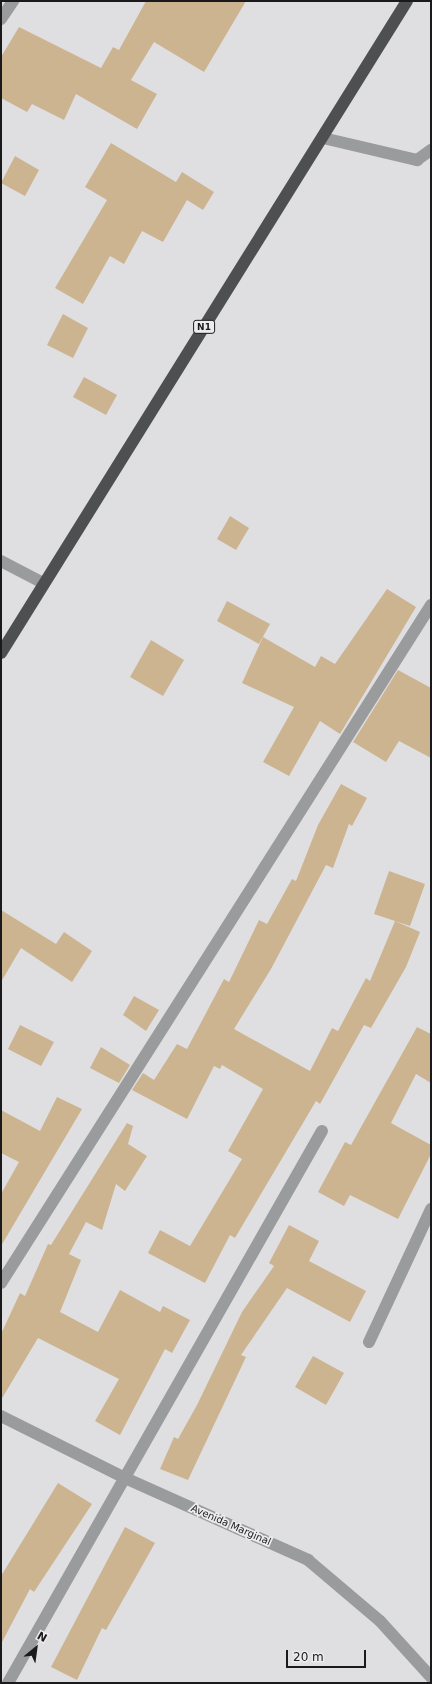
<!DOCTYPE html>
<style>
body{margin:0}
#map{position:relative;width:432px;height:1684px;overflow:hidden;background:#dfdfe2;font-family:"DejaVu Sans",sans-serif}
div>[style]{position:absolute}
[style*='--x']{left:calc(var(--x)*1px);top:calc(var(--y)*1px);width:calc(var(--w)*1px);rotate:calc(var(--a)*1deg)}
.building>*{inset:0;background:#ccb491}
.minor>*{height:12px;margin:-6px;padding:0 6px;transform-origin:6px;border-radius:6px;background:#9a9b9c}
.highway>*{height:12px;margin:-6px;padding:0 6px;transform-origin:6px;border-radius:6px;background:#4d4f51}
span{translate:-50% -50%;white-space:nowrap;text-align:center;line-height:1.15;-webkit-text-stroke:3.5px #ececef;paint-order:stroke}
.shield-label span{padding:1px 3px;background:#ececef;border:1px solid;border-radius:3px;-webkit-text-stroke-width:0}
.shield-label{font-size:9px;color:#1a1a1c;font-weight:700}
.street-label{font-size:10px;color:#1a1a1c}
.frame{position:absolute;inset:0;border:2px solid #1a1a1c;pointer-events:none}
.north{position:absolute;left:16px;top:1628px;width:40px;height:40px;-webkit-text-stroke:3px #ececef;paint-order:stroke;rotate:29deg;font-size:11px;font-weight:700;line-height:16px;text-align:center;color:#1a1a1c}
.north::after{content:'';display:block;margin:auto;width:14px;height:18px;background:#1a1a1c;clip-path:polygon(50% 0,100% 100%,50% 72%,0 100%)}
.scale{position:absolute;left:286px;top:1650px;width:80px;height:18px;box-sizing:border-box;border:2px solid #1a1a1c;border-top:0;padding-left:5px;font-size:12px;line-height:14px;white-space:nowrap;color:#1a1a1c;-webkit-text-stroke:3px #ececef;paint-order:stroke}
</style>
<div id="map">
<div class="building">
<i style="clip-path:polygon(146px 1px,246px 1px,204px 72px,154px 42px,131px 80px,157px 94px,137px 129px,76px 94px,64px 120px,32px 104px,27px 112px,1px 98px,1px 57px,19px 27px,101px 68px,113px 47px,119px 50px)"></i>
<i style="clip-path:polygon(111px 143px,176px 182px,182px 172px,214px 192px,203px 210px,187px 200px,163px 242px,142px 231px,124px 264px,110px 256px,83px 304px,55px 288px,107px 200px,85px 187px)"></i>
<i style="clip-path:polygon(15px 156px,39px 170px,25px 196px,1px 183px)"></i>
<i style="clip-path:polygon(63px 314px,88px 328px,73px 358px,47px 345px)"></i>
<i style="clip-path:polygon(84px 377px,117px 395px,106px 415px,73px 397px)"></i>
<i style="clip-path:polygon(230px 516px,249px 528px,236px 550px,217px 539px)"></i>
<i style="clip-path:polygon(387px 589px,416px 607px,340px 734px,320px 721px,289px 776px,263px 762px,294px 707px,242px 683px,263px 637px,315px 667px,321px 656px,335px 664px)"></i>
<i style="clip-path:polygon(227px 601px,270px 624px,259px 644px,217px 621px)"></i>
<i style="clip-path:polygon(151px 640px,184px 660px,163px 696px,130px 677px)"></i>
<i style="clip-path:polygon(398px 670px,431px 688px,431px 758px,399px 741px,386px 762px,353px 742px)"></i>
<i style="clip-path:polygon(341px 784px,367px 798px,352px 826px,349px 824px,333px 868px,326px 865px,271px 969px,234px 1029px,310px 1071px,332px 1028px,338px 1031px,366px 978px,370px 981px,395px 921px,374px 914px,389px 871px,425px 884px,410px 926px,395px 921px,420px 932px,406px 967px,371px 1028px,364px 1025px,320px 1104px,316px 1101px,235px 1238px,230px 1235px,205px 1283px,148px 1253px,160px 1230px,190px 1246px,242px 1159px,228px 1151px,263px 1089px,222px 1065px,220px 1069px,214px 1066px,187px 1119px,132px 1090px,143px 1073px,154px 1080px,177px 1044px,187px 1049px,224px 979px,229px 982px,259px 920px,267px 924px,292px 879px,296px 881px,318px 825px)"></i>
<i style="clip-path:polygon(1px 910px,56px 944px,64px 932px,92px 951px,72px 982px,21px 948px,1px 982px)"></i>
<i style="clip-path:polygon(134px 996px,159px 1010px,146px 1031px,123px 1015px)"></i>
<i style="clip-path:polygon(20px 1025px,54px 1042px,41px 1066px,8px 1049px)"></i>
<i style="clip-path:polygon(417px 1027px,431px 1034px,431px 1083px,416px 1074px,391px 1123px,431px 1145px,431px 1154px,398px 1219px,350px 1195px,344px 1206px,318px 1192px,345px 1142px,351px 1145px)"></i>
<i style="clip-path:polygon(101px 1047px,130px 1065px,119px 1083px,90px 1068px)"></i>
<i style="clip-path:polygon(57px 1097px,82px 1109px,1px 1246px,1px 1194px,19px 1162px,1px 1153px,1px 1110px,40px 1131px)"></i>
<i style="clip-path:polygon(127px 1123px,133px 1126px,128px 1144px,147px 1156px,125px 1191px,116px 1184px,102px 1230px,86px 1222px,69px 1254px,81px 1260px,60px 1312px,98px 1332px,120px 1290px,160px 1312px,163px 1306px,190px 1320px,172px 1353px,165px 1349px,120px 1435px,95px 1421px,119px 1379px,38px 1338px,1px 1400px,1px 1334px,20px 1293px,25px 1296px,48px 1244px,51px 1245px)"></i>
<i style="clip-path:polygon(289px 1225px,319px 1241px,309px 1261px,366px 1291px,350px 1322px,287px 1288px,241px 1355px,246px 1357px,188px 1480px,160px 1469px,174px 1437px,178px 1439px,197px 1405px,242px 1312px,274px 1266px,269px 1263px)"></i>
<i style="clip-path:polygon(313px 1356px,344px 1373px,326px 1405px,295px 1387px)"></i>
<i style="clip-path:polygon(58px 1483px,92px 1504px,34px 1592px,30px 1589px,1px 1644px,1px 1576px)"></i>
<i style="clip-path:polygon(125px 1527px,155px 1543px,106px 1630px,102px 1628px,77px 1680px,51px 1667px)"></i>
</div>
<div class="minor">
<i style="--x:1;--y:19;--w:22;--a:-56"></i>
<i style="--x:323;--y:138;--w:97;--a:13.2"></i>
<i style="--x:417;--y:160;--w:17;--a:-36"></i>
<i style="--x:1;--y:561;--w:47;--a:27.6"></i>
<i style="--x:1;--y:1283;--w:803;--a:-57.62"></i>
<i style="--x:369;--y:1342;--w:147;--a:-65"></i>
<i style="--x:1;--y:1416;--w:139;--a:26.6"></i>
<i style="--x:125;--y:1478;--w:201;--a:24.1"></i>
<i style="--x:308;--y:1560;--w:94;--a:40.3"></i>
<i style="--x:380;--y:1621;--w:76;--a:47.7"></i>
<i style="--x:8;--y:1683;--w:635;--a:-60.37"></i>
</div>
<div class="highway">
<i style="--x:1;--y:653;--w:768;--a:-58.09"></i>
</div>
<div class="shield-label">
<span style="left:204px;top:327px">N1</span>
</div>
<div class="street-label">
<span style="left:231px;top:1525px;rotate:24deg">Avenida Marginal</span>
</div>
<div class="frame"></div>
<div class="north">N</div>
<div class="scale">20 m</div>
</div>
